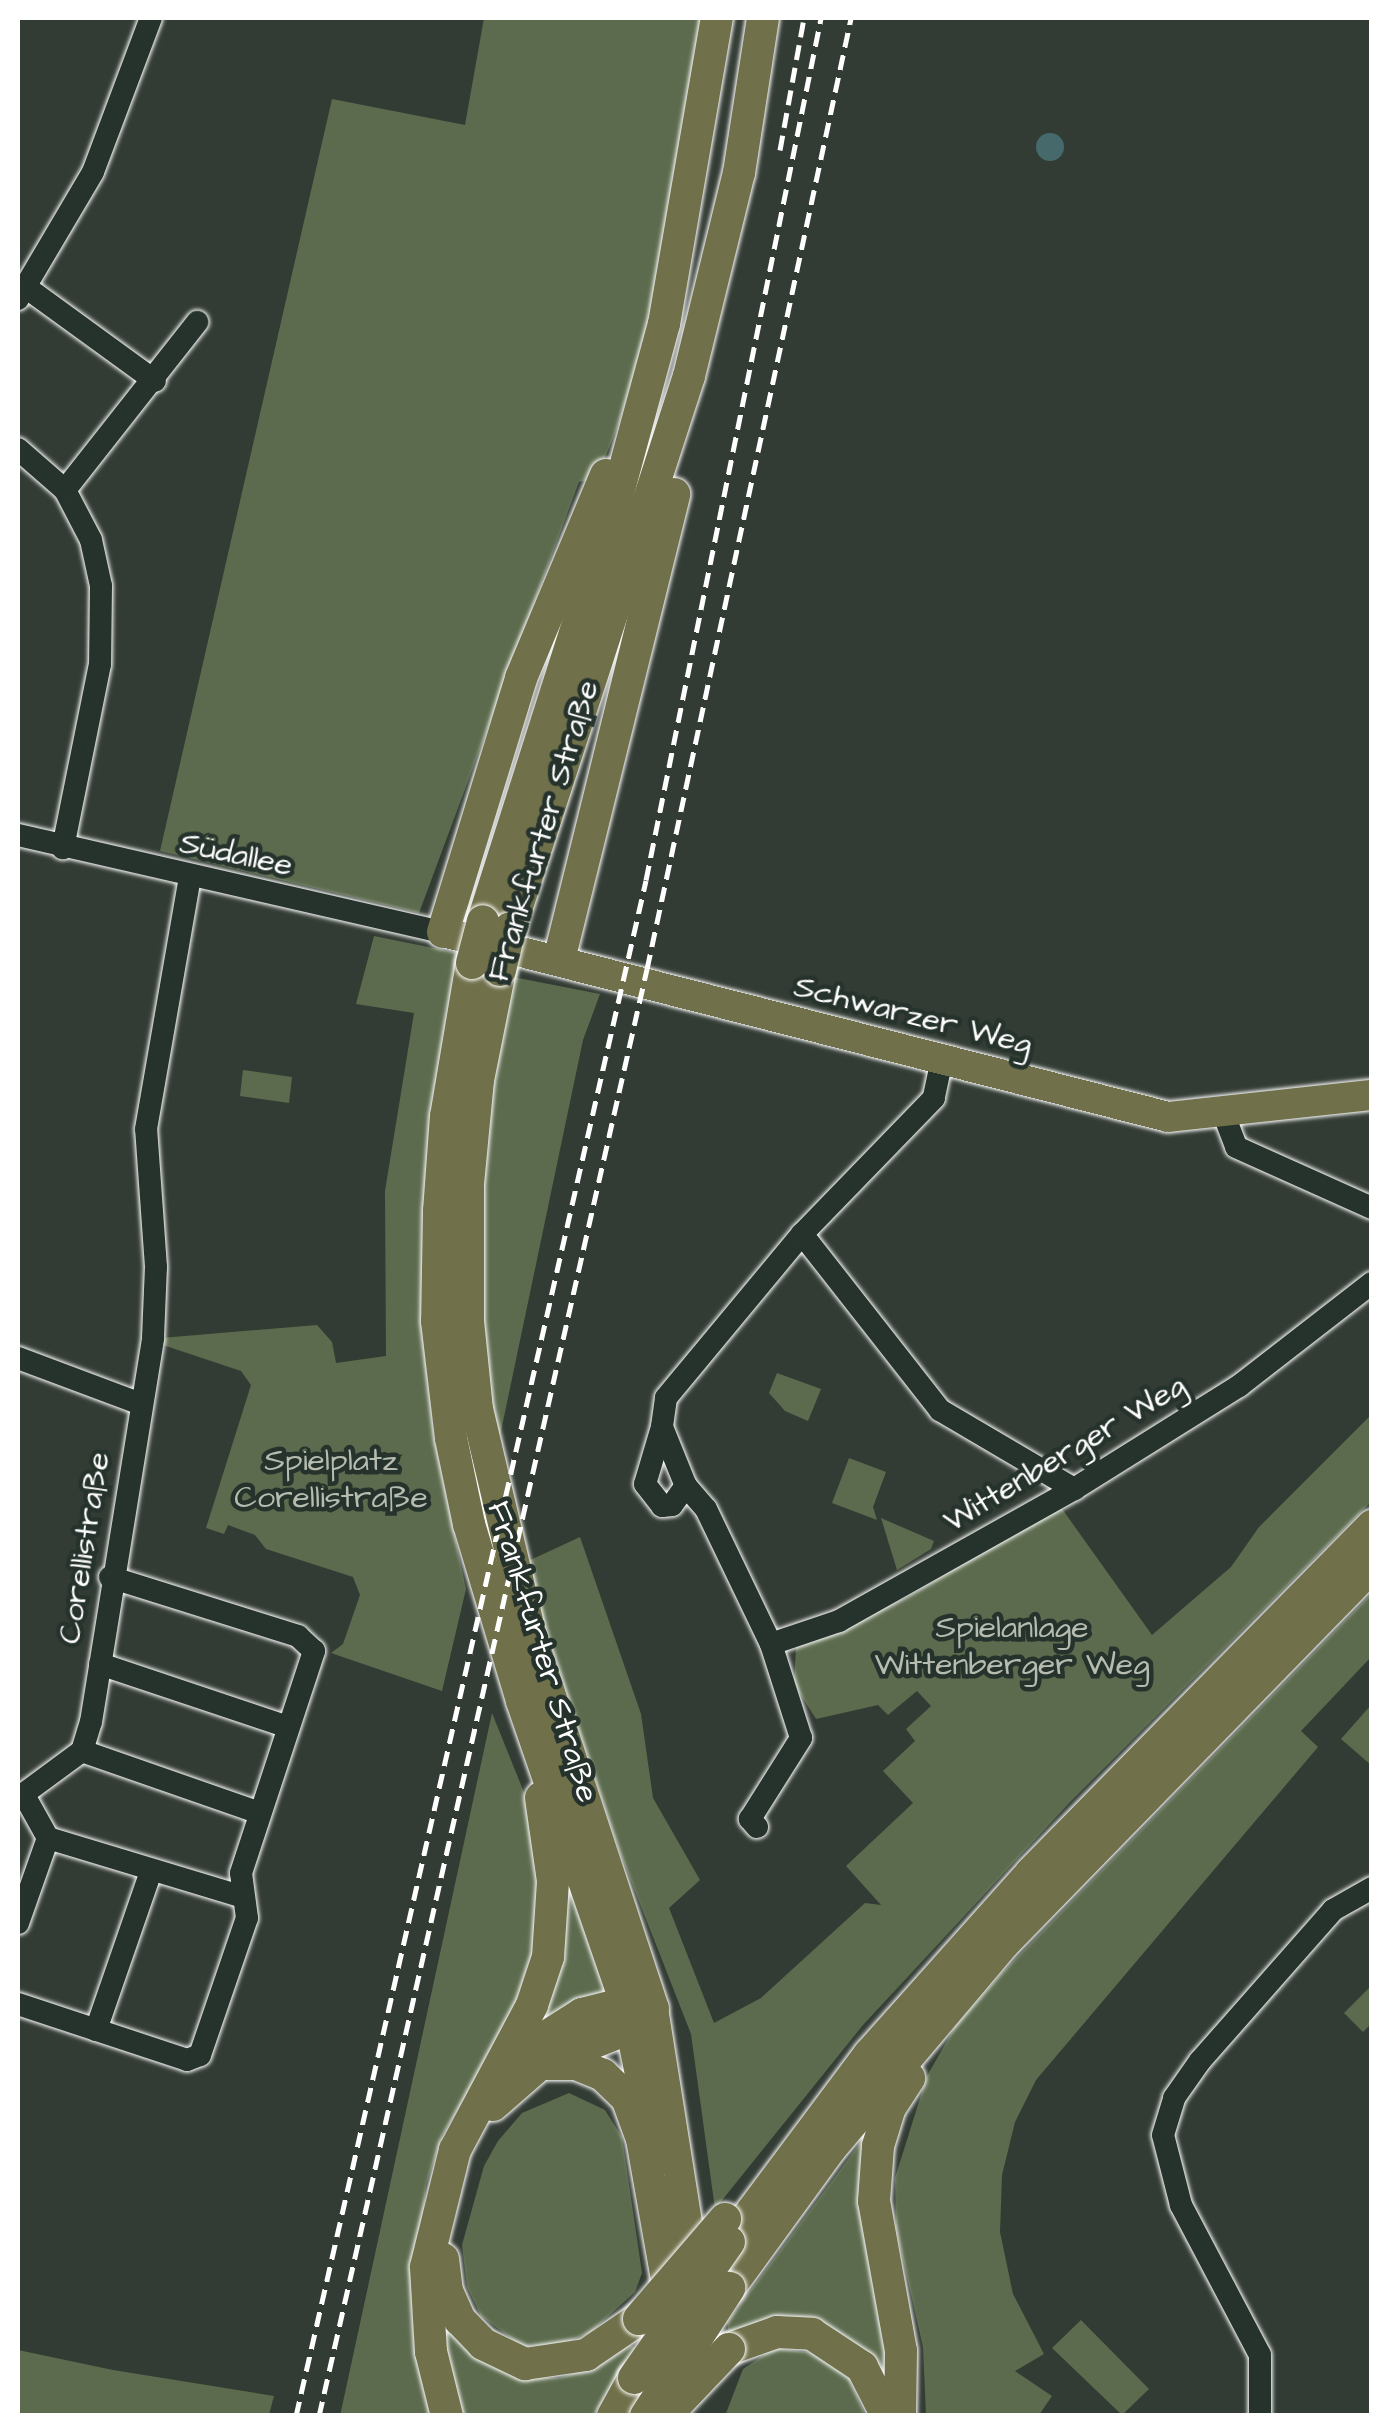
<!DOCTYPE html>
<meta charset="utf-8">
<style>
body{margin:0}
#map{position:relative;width:1389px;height:2433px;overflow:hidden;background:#333c34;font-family:"Architects Daughter",sans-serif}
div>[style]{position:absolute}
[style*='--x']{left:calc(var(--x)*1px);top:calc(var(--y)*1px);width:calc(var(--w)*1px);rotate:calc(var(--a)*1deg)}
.green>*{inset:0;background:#5c6b4d}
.water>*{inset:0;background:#46696c}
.round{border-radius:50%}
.roads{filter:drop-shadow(0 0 2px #fff) drop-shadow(0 0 2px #fff)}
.minor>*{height:22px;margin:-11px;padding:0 11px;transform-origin:11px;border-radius:11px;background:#26332d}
.major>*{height:30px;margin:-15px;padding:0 15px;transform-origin:15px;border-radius:15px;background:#70704a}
.highway>*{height:32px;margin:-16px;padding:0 16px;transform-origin:16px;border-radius:16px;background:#70704a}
.rail>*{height:5px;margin-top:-2.5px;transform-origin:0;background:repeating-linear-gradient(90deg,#fff 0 15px,transparent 0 23px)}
.bridges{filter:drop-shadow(0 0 2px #fff) drop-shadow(0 0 2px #fff)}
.highway-bridge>*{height:32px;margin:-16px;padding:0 16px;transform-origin:16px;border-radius:16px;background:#70704a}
span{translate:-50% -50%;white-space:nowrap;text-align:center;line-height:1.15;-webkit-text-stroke:9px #26332d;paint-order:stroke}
.street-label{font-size:32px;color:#fff}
.park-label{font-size:32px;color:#b6bcaf}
.frame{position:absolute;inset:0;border:20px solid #fff;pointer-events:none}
</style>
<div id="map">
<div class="green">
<i style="clip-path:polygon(484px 18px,705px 18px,653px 315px,619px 423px,597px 478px,579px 482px,419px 913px,160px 851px,332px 99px,465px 125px)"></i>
<i style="clip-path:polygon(374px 936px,463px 954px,424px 1348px,434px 1438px,466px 1589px,442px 1691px,331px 1653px,343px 1644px,360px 1595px,353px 1577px,266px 1549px,255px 1535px,228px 1525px,224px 1534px,206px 1528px,251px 1385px,241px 1371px,160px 1344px,161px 1338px,317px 1325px,332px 1342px,336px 1363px,386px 1356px,385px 1191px,414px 1013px,356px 1004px)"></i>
<i style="clip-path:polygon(513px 977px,600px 994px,583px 1040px,496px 1455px,479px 1333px,486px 1110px)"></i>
<i style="clip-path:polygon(243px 1070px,292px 1077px,289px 1103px,240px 1096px)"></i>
<i style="clip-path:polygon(777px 1373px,821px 1389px,808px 1421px,785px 1411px,769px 1393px)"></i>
<i style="clip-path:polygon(1371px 1415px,1371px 1502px,1070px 1802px,863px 2025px,715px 2209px,691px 2034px,619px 1850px,524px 1563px,580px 1537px,641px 1714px,653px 1798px,700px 1880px,669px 1908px,714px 2023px,761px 1998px,865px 1903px,881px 1905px,846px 1866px,913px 1803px,883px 1771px,915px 1741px,906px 1729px,931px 1706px,917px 1691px,888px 1715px,878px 1705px,816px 1719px,794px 1684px,796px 1647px,906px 1598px,1060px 1506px,1152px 1635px,1231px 1567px,1259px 1527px)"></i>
<i style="clip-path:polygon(849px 1458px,886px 1472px,873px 1507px,877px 1520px,832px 1503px)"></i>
<i style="clip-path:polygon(881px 1518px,934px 1541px,931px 1549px,897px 1570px)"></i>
<i style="clip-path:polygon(1371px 1594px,1371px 1657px,1301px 1731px,1318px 1747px,1036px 2080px,1015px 2122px,1002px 2175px,1000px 2232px,1013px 2294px,1044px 2354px,1015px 2371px,1052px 2396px,1039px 2415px,926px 2416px,923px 2347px,896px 2228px,895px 2178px,927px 2076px,956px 2025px,1001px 1974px)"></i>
<i style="clip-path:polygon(1371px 1705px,1371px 1765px,1341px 1739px)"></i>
<i style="clip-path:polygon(492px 1713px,525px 1795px,539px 1879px,536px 1952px,522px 2001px,442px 2136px,426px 2185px,412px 2314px,415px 2353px,433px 2415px,340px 2416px)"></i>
<i style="clip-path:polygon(552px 1828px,614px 1999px,544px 2027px,539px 2013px)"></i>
<i style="clip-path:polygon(1371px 1986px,1371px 2024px,1363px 2032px,1344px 2013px)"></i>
<i style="clip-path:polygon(569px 2093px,605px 2110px,622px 2137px,642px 2273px,635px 2292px,591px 2332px,565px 2343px,523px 2347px,481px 2316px,467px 2287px,462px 2245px,484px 2166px,498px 2141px,522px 2113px)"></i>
<i style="clip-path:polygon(880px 2116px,892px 2352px,885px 2376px,867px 2354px,730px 2340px,727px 2322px)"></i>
<i style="clip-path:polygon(439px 2311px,474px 2356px,524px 2377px,559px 2378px,591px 2368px,626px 2343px,635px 2348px,594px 2415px,461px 2415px)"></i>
<i style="clip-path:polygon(1081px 2320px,1149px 2389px,1122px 2415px,1052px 2348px)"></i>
<i style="clip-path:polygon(774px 2348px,819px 2354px,848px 2376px,865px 2415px,725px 2416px,743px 2369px)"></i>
<i style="clip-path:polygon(18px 2350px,113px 2370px,274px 2396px,269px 2415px,18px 2415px)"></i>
</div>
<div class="water">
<i class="round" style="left:1036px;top:133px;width:28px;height:28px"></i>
</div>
<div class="roads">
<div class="minor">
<i style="--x:27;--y:288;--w:158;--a:36"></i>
<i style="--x:18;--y:299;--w:147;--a:-59.4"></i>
<i style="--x:93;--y:172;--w:165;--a:-69.4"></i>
<i style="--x:18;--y:449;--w:62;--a:41.1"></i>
<i style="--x:65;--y:490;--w:56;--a:62.5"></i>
<i style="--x:91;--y:540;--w:47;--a:77.7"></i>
<i style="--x:101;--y:586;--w:78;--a:90.7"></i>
<i style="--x:100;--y:664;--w:188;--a:101.4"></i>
<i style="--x:65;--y:490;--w:214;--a:-51.8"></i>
<i style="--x:18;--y:835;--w:436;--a:12.9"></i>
<i style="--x:942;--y:1059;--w:40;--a:102"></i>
<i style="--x:934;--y:1098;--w:190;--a:134.1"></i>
<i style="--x:802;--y:1234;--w:213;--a:129.7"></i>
<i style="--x:666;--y:1398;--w:29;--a:98"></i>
<i style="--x:662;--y:1427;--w:64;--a:67.9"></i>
<i style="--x:686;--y:1486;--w:30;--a:49"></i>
<i style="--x:706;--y:1509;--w:150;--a:64.3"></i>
<i style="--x:771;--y:1644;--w:72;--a:-18.7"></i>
<i style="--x:839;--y:1621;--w:270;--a:-29.3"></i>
<i style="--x:1074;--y:1489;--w:195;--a:-32"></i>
<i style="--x:1239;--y:1386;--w:168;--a:-37.8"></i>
<i style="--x:1224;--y:1115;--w:34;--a:69"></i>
<i style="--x:1236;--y:1147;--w:149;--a:24.2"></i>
<i style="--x:802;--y:1234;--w:224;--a:51.9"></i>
<i style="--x:940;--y:1410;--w:156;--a:30.5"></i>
<i style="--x:18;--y:1358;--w:131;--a:20.5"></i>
<i style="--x:662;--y:1427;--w:59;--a:106.6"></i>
<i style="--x:645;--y:1484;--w:28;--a:52"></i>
<i style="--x:662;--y:1506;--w:10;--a:-6"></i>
<i style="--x:672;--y:1505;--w:24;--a:-54"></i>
<i style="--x:100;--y:1664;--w:198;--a:18.5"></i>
<i style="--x:82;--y:1751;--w:188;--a:19.2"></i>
<i style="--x:24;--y:1795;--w:49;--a:60.8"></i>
<i style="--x:48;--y:1838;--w:204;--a:16.8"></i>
<i style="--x:18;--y:1798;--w:79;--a:-36.3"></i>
<i style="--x:82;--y:1751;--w:30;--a:-73"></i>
<i style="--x:91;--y:1722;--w:389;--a:-80.8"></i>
<i style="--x:153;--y:1338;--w:71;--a:-87.6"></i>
<i style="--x:156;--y:1267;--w:138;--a:-94.1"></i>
<i style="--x:146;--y:1129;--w:255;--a:-80.1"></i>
<i style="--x:757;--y:1827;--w:11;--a:-131"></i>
<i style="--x:750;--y:1819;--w:96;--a:-57.8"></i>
<i style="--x:801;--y:1738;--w:99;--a:-107.7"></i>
<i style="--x:18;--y:1923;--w:90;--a:-70.6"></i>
<i style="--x:18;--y:2004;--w:178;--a:18.3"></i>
<i style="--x:187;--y:2060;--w:14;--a:-21"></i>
<i style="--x:200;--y:2055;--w:145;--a:-71.1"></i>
<i style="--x:247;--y:1918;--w:45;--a:-97.6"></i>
<i style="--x:241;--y:1873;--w:234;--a:-71.8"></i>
<i style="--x:314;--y:1651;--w:22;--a:-137"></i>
<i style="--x:298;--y:1636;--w:197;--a:-162.6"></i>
<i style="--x:96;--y:2030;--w:168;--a:-70.9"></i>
<i style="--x:1260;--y:2416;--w:61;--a:-90"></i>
<i style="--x:1260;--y:2355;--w:170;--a:-117.8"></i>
<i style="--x:1181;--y:2205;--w:72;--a:-104.4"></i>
<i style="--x:1163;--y:2135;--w:39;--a:-73"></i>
<i style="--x:1174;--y:2098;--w:45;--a:-54.9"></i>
<i style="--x:1200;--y:2061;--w:201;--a:-48.6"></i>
<i style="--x:1333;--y:1910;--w:45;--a:-29.4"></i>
</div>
<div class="major">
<i style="--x:443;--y:932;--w:748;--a:14.31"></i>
<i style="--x:1168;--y:1117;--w:205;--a:-6.2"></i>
<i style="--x:626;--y:2006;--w:154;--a:78.4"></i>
<i style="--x:653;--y:2008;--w:268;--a:81"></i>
</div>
<div class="highway">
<i style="--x:483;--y:921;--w:415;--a:-72.3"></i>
<i style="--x:609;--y:526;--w:209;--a:-74.8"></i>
<i style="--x:664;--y:324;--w:311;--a:-80.2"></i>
<i style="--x:510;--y:928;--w:580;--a:-72.03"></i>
<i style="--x:689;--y:376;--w:209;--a:-76.2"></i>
<i style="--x:739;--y:173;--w:157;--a:-81.2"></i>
<i style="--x:443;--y:932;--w:266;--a:-72.9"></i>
<i style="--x:521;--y:678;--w:220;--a:-67.3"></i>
<i style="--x:559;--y:960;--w:480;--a:-76.1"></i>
<i style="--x:472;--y:963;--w:155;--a:99.6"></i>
<i style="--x:446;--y:1116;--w:95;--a:94.2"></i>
<i style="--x:439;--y:1211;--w:110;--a:91"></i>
<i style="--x:437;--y:1321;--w:118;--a:83.2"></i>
<i style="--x:451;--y:1438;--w:88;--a:78.2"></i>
<i style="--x:469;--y:1524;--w:185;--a:73.3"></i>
<i style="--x:522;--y:1701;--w:319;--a:71"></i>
<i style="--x:500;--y:970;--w:112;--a:101.3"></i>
<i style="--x:478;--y:1080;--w:103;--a:95.5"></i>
<i style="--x:468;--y:1183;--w:138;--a:90"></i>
<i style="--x:468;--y:1321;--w:88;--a:84.2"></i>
<i style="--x:477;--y:1409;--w:235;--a:76.7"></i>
<i style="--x:531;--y:1638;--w:390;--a:71.8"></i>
<i style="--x:508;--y:2061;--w:88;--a:-32.4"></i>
<i style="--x:582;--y:2014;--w:45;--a:-14"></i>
<i style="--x:626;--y:2003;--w:17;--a:13"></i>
<i style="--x:544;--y:2064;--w:32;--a:0"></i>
<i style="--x:576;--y:2064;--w:29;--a:22"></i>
<i style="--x:603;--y:2075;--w:33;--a:44"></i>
<i style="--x:627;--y:2098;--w:44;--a:69.9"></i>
<i style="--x:642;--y:2139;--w:142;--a:79.9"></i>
<i style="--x:493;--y:2105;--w:62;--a:-41.1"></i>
<i style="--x:540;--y:2064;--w:99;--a:-21.9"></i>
<i style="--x:632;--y:2027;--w:28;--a:-42"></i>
<i style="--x:729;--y:2242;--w:234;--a:-53.2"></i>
<i style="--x:869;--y:2055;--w:244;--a:-48.3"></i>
<i style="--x:1031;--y:1873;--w:487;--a:-45.5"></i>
<i style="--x:443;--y:2259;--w:32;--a:83"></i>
<i style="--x:447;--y:2291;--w:32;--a:66"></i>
<i style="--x:460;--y:2320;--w:33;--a:46"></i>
<i style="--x:483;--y:2344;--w:47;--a:25.5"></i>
<i style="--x:525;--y:2364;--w:62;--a:-8.4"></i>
<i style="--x:586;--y:2355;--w:64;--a:-34.2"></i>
<i style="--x:729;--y:2288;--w:172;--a:-54"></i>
<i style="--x:830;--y:2149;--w:270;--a:-49.8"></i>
<i style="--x:1004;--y:1943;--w:527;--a:-45.69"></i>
<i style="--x:729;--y:2349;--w:51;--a:-19.5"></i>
<i style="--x:777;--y:2332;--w:35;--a:3"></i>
<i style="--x:812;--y:2334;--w:60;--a:33.4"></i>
<i style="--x:862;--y:2367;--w:55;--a:63"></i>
<i style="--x:447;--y:2416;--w:66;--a:-104"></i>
<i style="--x:431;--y:2352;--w:85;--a:-93.4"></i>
<i style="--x:426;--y:2267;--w:121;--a:-76.1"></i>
<i style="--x:455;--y:2150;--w:164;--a:-62"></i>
<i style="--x:532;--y:2005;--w:51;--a:-71.6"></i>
<i style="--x:548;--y:1957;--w:76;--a:-86.2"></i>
<i style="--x:553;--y:1881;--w:84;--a:-98.2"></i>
<i style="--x:613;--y:2416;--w:43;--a:-61.1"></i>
<i style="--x:900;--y:2416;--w:65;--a:-89.1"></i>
<i style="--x:901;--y:2351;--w:152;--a:-100.2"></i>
<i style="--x:874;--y:2201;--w:55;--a:-85.8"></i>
<i style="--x:878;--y:2146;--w:39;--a:-73"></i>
<i style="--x:889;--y:2109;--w:37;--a:-57"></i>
</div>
</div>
<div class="rail">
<i style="--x:780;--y:150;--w:134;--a:-79.7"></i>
<i style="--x:296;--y:2416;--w:1575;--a:-77.16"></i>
<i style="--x:646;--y:880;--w:880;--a:-78.52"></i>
<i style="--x:319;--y:2416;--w:1484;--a:-77.23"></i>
<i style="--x:647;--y:969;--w:973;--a:-77.89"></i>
</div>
<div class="bridges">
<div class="highway-bridge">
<i style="--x:472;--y:963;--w:43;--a:-75.3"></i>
<i style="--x:500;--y:970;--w:43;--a:-76.6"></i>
<i style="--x:639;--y:2319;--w:132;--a:-49.3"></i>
<i style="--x:634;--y:2378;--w:166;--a:-55.1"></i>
<i style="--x:669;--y:2412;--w:87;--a:-46.4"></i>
<i style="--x:646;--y:2416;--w:153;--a:-57"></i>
</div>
</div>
<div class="street-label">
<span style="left:544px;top:831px;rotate:-73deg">Frankfurter Straße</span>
<span style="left:236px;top:855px;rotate:12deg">Südallee</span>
<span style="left:913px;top:1016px;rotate:14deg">Schwarzer Weg</span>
<span style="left:1065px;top:1454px;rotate:-31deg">Wittenberger Weg</span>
<span style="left:85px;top:1548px;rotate:-81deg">Corellistraße</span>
<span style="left:542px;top:1652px;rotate:73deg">Frankfurter Straße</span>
</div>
<div class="park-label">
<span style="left:331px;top:1480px">Spielplatz<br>Corellistraße</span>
<span style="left:1012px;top:1647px">Spielanlage<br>Wittenberger Weg</span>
</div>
<div class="frame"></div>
</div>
